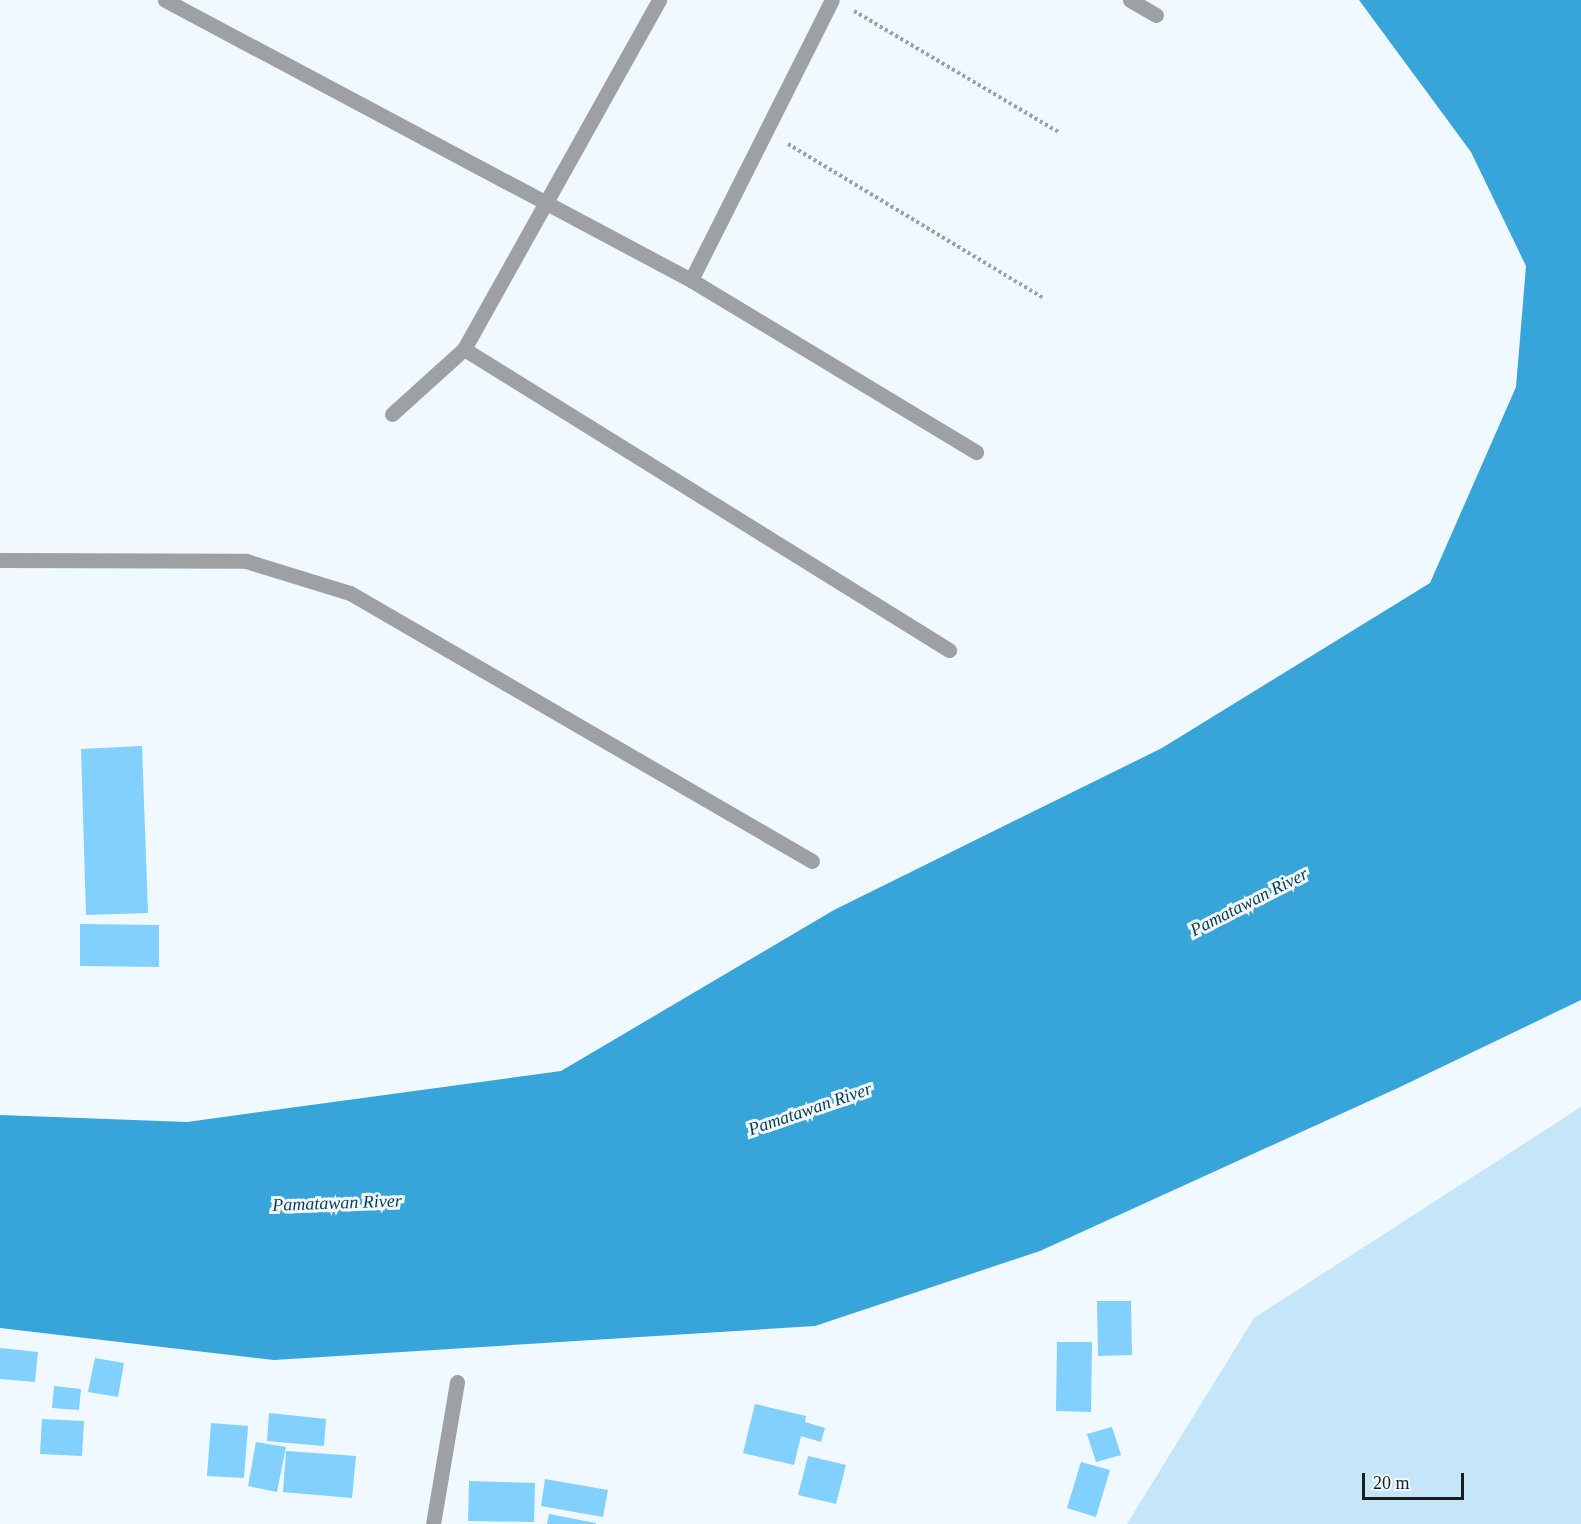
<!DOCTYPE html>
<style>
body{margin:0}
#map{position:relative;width:1581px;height:1524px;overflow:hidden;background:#f0f9ff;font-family:Georgia,serif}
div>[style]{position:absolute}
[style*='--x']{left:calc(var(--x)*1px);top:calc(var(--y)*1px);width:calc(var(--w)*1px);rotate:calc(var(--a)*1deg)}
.green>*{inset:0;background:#c5e5f9}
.water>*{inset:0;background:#37a5da}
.building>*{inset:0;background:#81d0fd}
.path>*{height:4px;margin-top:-2px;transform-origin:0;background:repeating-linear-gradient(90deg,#9ba2a7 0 3px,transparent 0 6px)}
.street>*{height:15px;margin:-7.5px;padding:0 7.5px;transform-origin:7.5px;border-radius:7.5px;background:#9ea1a4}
span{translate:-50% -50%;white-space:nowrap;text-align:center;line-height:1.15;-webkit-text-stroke:6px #f0f9ff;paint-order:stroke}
.water-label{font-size:18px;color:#0d3b51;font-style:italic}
.scale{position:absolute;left:1362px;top:1473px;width:102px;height:27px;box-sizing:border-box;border:3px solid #1b1e20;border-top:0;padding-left:8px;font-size:18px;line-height:21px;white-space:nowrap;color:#1b1e20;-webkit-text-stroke:4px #f0f9ff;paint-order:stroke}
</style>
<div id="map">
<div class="green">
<i style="clip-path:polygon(1581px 1107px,1581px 1524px,1127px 1524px,1254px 1318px)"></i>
</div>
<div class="water">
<i style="clip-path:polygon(1359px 0,1581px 0,1581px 1000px,1400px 1087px,1040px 1251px,815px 1326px,274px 1360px,0 1328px,0 1115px,187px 1122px,561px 1071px,834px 910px,1162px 748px,1430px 583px,1516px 387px,1526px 266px,1471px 152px)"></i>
</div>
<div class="building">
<i style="clip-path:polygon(142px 746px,148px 913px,86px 915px,81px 749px)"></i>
<i style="clip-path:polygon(80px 924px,159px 925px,159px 967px,80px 966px)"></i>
<i style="clip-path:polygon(1097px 1301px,1131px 1301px,1132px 1355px,1098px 1356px)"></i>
<i style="clip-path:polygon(1057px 1342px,1092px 1342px,1091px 1412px,1056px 1411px)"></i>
<i style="clip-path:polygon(0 1348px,38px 1352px,35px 1382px,0 1379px)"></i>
<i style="clip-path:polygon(95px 1358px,124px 1363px,118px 1397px,88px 1392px)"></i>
<i style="clip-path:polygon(54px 1386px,81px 1389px,79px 1410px,52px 1408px)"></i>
<i style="clip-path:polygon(755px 1404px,806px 1416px,805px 1422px,825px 1428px,821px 1442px,801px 1436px,794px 1465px,743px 1453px)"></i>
<i style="clip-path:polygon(269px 1413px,326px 1419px,324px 1446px,267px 1441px)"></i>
<i style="clip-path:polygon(42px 1419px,84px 1421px,82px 1456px,40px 1454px)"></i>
<i style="clip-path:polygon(211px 1423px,248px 1426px,244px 1478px,207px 1476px)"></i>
<i style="clip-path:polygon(1112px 1427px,1121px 1455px,1096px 1462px,1087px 1434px)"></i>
<i style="clip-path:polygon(256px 1442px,286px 1447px,277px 1492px,248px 1486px)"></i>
<i style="clip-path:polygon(286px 1451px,356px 1456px,352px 1498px,283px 1492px)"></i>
<i style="clip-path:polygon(808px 1456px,846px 1465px,836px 1504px,798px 1495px)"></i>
<i style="clip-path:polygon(1081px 1462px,1110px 1470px,1096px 1517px,1067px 1508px)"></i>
<i style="clip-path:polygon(545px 1479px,608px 1490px,603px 1517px,541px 1506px)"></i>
<i style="clip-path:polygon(469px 1481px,535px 1483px,534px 1522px,468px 1521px)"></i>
<i style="clip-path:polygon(549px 1514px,596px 1523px,596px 1524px,547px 1524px)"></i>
</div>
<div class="path">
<i style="--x:854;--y:11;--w:239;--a:30.6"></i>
<i style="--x:788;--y:144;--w:297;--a:31.1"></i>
</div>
<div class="street">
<i style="--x:165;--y:0;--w:596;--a:28.03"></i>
<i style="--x:691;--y:280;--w:333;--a:31.1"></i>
<i style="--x:1130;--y:0;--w:30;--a:30"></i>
<i style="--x:691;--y:280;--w:313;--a:-63.3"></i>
<i style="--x:464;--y:349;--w:571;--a:31.82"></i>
<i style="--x:392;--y:414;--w:97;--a:-42.1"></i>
<i style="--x:464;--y:349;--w:400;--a:-60.8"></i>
<i style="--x:0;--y:560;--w:246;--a:0.2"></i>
<i style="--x:246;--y:561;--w:109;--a:17.1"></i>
<i style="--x:350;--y:593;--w:534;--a:30.12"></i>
<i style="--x:433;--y:1524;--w:144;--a:-80.4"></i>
</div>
<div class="water-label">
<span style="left:1249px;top:902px;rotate:-27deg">Pamatawan River</span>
<span style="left:810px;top:1109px;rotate:-19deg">Pamatawan River</span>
<span style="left:337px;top:1203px;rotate:-2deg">Pamatawan River</span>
</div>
<div class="scale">20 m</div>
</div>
